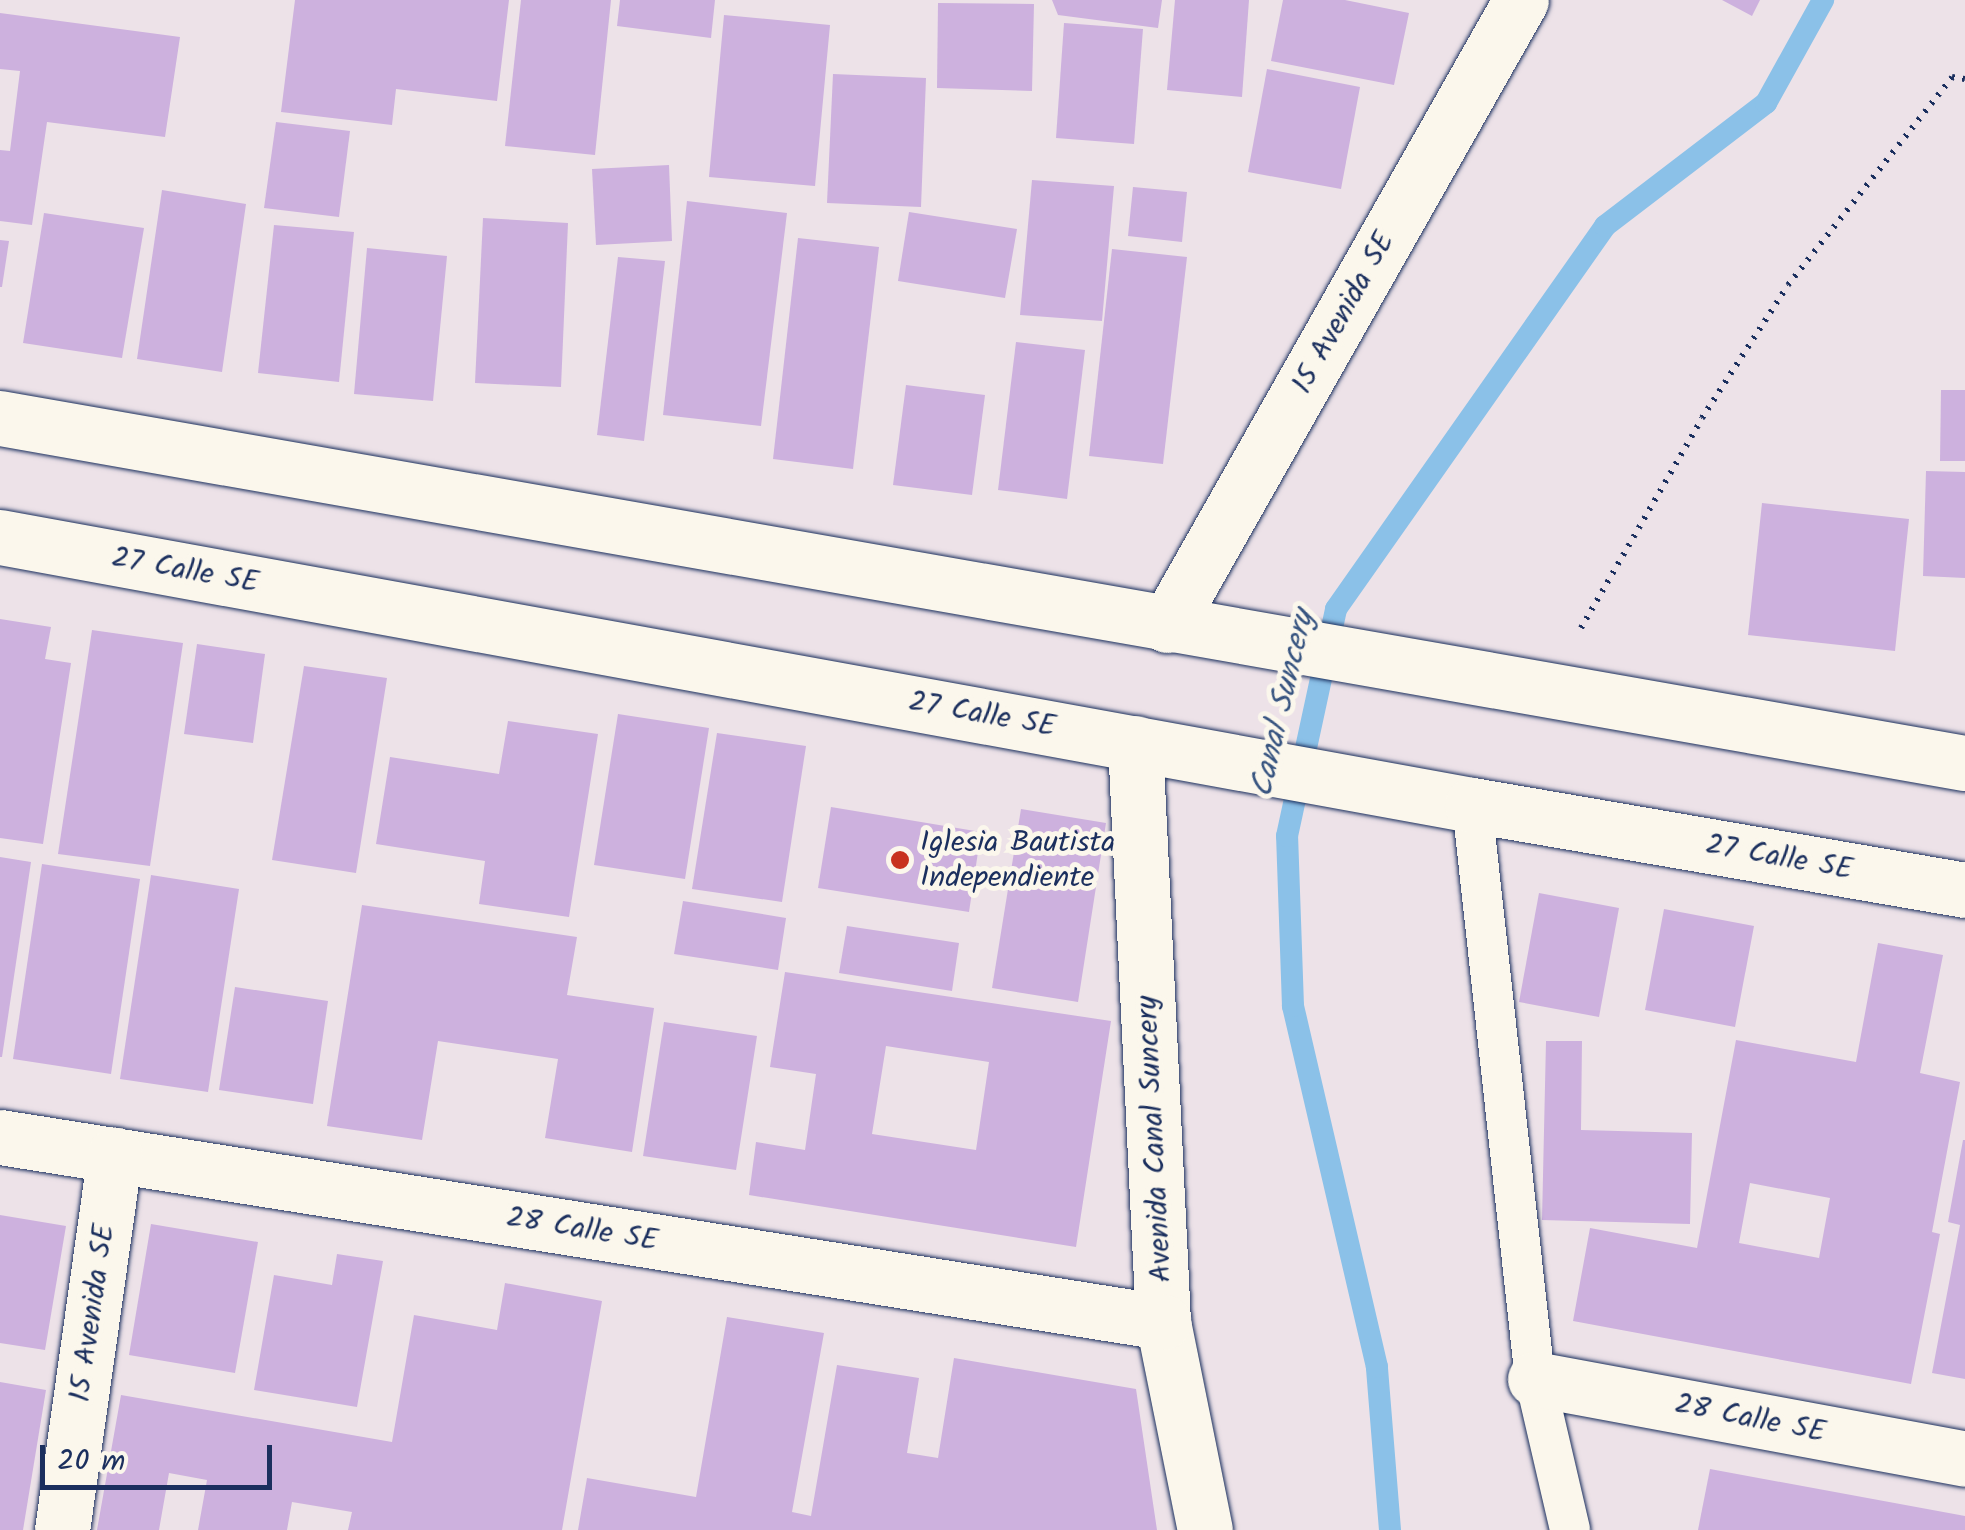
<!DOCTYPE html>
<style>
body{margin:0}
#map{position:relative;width:1965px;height:1530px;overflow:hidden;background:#ede2e8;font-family:Kalam,sans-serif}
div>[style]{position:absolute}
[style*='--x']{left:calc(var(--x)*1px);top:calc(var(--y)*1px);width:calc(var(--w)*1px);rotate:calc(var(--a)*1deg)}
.stream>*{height:22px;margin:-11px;padding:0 11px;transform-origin:11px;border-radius:11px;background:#8bc1e8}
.building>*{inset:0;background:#cdb1de}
.path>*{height:6px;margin-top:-3px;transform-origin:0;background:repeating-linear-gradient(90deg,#1b2f5e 0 2.5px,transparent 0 10.5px)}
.roads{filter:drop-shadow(0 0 2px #1b2f5e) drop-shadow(0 0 2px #1b2f5e)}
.service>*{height:40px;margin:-20px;padding:0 20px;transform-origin:20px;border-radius:20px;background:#fbf7ec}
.minor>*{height:55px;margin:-27.5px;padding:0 27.5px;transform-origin:27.5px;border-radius:27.5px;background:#fbf7ec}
.tertiary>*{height:55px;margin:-27.5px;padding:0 27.5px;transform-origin:27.5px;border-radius:27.5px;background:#fbf7ec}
.secondary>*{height:55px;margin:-27.5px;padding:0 27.5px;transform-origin:27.5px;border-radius:27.5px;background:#fbf7ec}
.dots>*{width:28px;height:28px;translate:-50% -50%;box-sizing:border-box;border:5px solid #fbf7ec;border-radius:50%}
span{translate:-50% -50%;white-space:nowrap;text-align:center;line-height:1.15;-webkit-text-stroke:10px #fbf7ec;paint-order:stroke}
.street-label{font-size:30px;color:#1b2f5e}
.poi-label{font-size:30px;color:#1b2f5e}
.left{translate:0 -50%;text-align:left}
.water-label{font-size:32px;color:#375480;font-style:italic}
.scale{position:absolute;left:40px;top:1445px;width:232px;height:45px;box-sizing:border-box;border:5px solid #1b2f5e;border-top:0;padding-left:12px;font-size:30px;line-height:35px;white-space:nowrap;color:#1b2f5e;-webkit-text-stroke:8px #fbf7ec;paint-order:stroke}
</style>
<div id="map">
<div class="stream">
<i style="--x:1390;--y:1530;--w:164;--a:-94.6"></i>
<i style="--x:1377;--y:1367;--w:371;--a:-103.1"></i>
<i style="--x:1293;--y:1006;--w:170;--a:-92"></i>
<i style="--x:1287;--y:836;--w:232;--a:-77.8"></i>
<i style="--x:1336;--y:609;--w:468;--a:-54.9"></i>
<i style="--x:1605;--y:226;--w:203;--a:-37.4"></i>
<i style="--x:1766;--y:103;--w:118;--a:-61"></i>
</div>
<div class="building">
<i style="clip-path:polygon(295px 0,509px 0,497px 101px,396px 89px,392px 125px,281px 112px)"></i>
<i style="clip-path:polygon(521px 0,611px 0,595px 155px,505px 146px)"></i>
<i style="clip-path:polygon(620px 0,715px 0,711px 38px,617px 26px)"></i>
<i style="clip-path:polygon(1052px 0,1162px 0,1158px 28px,1058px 15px)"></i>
<i style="clip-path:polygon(1175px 0,1249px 0,1242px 97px,1167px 90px)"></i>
<i style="clip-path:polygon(1283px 0,1345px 0,1409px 13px,1394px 85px,1271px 61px)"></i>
<i style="clip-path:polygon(1722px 0,1760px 0,1752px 16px)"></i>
<i style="clip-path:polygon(938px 3px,1034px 4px,1032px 91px,937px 88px)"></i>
<i style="clip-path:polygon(0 13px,180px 37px,165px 137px,47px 122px,32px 225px,0 221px,0 150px,10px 151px,20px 71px,0 69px)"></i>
<i style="clip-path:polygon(724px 15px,830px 25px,815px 186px,709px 177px)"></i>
<i style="clip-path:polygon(1064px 23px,1143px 29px,1134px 144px,1056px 138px)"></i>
<i style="clip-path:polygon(1267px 69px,1360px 87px,1341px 189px,1248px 172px)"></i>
<i style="clip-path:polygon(833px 74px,926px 78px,921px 207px,827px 203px)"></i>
<i style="clip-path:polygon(276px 122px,350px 131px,339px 217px,264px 208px)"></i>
<i style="clip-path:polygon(669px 165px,672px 241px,596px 245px,592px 169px)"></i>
<i style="clip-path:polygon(1032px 180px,1114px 186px,1102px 321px,1020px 315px)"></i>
<i style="clip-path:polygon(1133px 187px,1187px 192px,1182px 242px,1128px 236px)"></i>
<i style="clip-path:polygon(162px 190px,246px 204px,222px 372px,137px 359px)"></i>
<i style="clip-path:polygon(687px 201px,787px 213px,761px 426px,663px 415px)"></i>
<i style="clip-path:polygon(909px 212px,1017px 229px,1005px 298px,898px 281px)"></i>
<i style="clip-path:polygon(44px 213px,144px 228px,122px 358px,23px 343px)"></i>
<i style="clip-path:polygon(483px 218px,568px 223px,561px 387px,475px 383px)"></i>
<i style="clip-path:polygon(274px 225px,354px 232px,339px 382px,258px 373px)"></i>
<i style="clip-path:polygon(798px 238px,879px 247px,853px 469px,773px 459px)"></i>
<i style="clip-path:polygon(0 240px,9px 241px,2px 287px,0 287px)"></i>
<i style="clip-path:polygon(367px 248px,447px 256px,433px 401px,354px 394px)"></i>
<i style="clip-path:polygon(1112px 249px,1187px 257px,1163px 464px,1089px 456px)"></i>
<i style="clip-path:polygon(618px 257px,665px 261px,644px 441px,597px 435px)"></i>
<i style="clip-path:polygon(1016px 342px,1085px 350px,1067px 499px,998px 490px)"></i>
<i style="clip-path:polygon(906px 385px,985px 395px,972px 495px,893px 485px)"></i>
<i style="clip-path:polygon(1941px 390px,1965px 390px,1965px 461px,1940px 461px)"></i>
<i style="clip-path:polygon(1926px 471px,1965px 472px,1965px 578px,1923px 576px)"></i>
<i style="clip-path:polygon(1762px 503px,1909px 519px,1895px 651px,1748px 635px)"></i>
<i style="clip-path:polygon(0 619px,51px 627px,45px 659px,71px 663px,43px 844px,0 838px)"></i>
<i style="clip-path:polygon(92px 630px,183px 643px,150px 866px,58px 854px)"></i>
<i style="clip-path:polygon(197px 644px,265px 654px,253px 743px,184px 734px)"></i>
<i style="clip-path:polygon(304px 666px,387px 678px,356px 873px,272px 860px)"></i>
<i style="clip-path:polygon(618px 714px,709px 728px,685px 879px,594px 865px)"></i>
<i style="clip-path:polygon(508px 721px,598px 734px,569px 917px,479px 904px,485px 861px,376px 844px,390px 757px,499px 774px)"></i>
<i style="clip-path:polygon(717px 733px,806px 746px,782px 902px,692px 889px)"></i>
<i style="clip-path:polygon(831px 807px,981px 832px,969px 912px,818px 888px)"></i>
<i style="clip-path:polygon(1021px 809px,1106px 823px,1078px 1002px,992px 988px)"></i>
<i style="clip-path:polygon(0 857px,31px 862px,2px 1057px,0 1057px)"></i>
<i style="clip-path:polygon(42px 864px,140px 879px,111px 1074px,13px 1059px)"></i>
<i style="clip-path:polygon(151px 875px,239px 889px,208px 1092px,120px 1079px)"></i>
<i style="clip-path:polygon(1539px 893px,1619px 908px,1599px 1017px,1519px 1002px)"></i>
<i style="clip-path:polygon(683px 901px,786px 918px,778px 970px,674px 954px)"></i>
<i style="clip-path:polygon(362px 905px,577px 937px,567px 995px,654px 1008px,632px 1152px,545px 1138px,558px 1059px,438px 1041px,422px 1140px,327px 1126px)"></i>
<i style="clip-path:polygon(1664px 909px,1754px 926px,1735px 1027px,1645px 1010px)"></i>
<i style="clip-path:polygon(847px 926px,959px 943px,952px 991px,839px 973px)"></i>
<i style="clip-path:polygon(evenodd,1878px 943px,1943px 955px,1920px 1073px,1960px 1082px,1932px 1232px,1940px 1234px,1911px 1384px,1573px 1321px,1590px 1228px,1697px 1248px,1736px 1040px,1856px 1062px,1878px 943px,1750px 1183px,1830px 1198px,1819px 1258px,1739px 1243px,1750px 1183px)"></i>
<i style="clip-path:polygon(evenodd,785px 972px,1111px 1021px,1076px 1247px,749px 1195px,756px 1142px,805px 1150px,816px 1074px,770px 1067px,785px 972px,886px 1046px,989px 1062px,976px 1150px,872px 1134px,886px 1046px)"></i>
<i style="clip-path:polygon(235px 987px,328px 1001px,313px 1104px,219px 1090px)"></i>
<i style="clip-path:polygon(664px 1022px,757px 1036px,736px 1170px,643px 1156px)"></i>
<i style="clip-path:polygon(1546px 1041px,1582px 1041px,1581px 1130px,1692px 1133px,1690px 1224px,1542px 1220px)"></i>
<i style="clip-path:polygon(1963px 1140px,1965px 1140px,1965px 1379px,1932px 1373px,1960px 1225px,1948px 1222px)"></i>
<i style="clip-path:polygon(0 1215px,66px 1226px,45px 1350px,0 1343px)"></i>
<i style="clip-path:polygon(151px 1224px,258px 1242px,235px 1373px,129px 1355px)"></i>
<i style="clip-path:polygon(337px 1254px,383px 1261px,357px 1407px,254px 1390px,274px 1275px,332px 1285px)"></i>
<i style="clip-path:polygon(505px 1283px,602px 1301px,562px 1530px,348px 1530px,352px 1512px,292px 1502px,287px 1530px,198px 1530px,207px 1480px,169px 1473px,159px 1530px,97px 1530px,121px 1395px,392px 1442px,414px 1315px,497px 1330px)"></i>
<i style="clip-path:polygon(727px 1317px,824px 1333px,792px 1512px,811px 1516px,837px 1365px,919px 1378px,907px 1453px,938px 1458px,954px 1358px,1136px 1389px,1157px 1530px,578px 1530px,587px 1478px,696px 1497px)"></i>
<i style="clip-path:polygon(0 1382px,46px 1390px,23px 1530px,0 1530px)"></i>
<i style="clip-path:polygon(1710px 1469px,1965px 1516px,1965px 1530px,1698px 1530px)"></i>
</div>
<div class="path">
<i style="--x:1581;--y:628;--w:242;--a:-60"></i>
<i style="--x:1702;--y:418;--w:158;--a:-57.1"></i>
<i style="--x:1788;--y:285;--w:265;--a:-51.7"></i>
<i style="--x:1952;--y:77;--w:13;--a:9"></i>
</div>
<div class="roads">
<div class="service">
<i style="--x:1472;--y:805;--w:577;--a:83.74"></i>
<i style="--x:1535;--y:1379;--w:155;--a:76.9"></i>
</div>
<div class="minor">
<i style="--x:1135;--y:743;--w:580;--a:87.23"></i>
<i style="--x:1163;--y:1322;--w:212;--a:78.6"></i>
<i style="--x:0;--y:1137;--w:1178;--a:9.04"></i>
<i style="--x:1535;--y:1379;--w:437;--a:10.5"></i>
<i style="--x:62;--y:1530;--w:379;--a:-82"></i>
</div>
<div class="tertiary">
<i style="--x:1167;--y:625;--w:718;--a:-60.47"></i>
</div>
<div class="secondary">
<i style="--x:0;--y:418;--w:1995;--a:9.96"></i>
<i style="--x:0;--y:537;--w:1496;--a:10.32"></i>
<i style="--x:1472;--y:805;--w:500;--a:9.78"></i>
</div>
</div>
<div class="dots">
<i style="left:900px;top:860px;background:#c8321e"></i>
</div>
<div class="street-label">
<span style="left:1344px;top:313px;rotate:-61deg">15 Avenida SE</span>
<span style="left:185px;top:571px;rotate:10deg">27 Calle SE</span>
<span style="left:982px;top:715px;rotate:10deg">27 Calle SE</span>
<span style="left:1779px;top:858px;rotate:10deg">27 Calle SE</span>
<span style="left:1155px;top:1139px;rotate:-93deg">Avenida Canal Suncery</span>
<span style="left:582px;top:1230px;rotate:9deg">28 Calle SE</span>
<span style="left:93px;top:1313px;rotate:-82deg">15 Avenida SE</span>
<span style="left:1750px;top:1419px;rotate:11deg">28 Calle SE</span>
</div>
<div class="poi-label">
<span class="left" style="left:920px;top:860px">Iglesia Bautista<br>Independiente</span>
</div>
<div class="water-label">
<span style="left:1284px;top:704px;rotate:-77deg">Canal Suncery</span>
</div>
<div class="scale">20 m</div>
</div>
